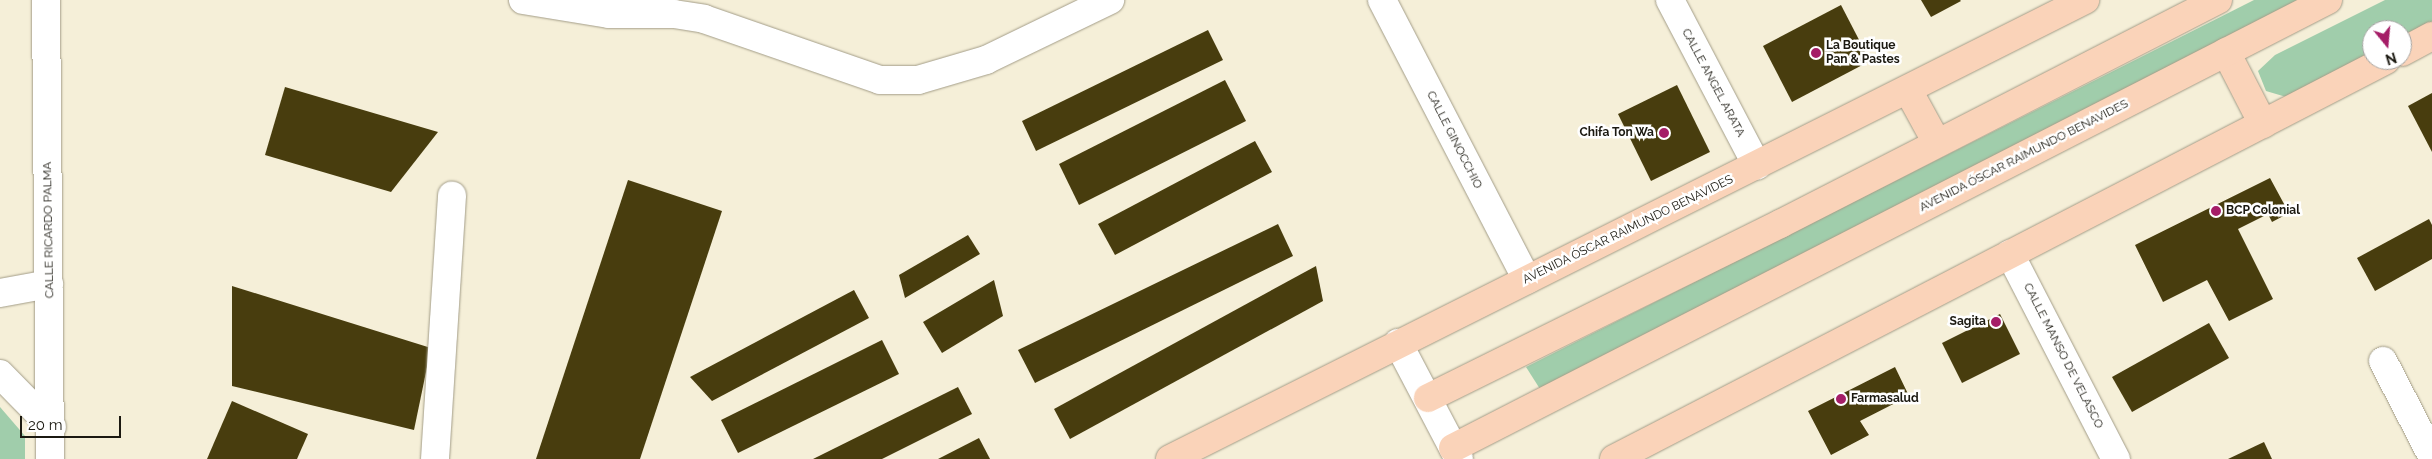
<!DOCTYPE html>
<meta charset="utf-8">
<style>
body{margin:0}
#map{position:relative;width:2432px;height:459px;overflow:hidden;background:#f5efd8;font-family:Raleway,sans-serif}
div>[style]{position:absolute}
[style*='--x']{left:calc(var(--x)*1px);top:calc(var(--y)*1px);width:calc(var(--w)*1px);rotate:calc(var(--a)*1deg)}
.green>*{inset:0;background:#a0cdab}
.building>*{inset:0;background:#483d0e}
.roads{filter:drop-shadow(0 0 1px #a39d88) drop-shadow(0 0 1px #a39d88)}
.minor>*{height:28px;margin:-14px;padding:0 14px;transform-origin:14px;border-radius:14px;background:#fff}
.major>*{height:28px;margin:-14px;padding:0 14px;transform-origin:14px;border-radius:14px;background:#fad3b9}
.dots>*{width:14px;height:14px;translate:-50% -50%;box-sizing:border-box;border:2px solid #fff;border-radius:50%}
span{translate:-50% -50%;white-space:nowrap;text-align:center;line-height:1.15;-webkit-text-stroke:5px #fff;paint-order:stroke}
.poi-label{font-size:12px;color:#1b1911;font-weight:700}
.left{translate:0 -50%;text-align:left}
.right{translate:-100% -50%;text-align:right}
.street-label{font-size:12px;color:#1b1911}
.north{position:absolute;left:2362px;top:20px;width:50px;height:50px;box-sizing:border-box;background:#fff;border:1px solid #a4a3a0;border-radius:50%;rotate:163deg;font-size:14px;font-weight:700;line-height:20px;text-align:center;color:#1b1911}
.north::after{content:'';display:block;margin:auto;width:18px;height:22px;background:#a51d67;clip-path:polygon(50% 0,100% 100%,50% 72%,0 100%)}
.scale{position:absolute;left:20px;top:416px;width:101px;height:22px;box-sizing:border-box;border:2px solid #1b1911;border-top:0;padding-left:6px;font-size:15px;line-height:18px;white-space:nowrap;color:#1b1911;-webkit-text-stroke:4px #fff;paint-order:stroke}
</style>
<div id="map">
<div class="green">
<i style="clip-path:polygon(2254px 0,2305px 0,1540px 389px,1526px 367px)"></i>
<i style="clip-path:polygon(2385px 0,2432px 0,2432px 24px,2402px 40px,2402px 30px,2372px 30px,2372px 55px,2290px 98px,2266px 91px,2258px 71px,2275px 55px)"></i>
<i style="clip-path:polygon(0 407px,25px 436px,25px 459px,0 459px)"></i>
</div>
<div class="building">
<i style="clip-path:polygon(1921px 0,1960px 0,1961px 1px,1931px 17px)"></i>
<i style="clip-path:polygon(1841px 5px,1870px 61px,1792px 102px,1763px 46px)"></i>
<i style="clip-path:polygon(1208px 30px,1223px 60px,1036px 151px,1022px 121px)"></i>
<i style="clip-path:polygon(1225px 80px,1246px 121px,1079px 205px,1059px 164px)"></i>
<i style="clip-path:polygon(1677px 85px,1710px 152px,1651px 181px,1618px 114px)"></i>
<i style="clip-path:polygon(285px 87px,438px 132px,391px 192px,265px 155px)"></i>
<i style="clip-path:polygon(2432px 93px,2432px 152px,2408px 106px)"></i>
<i style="clip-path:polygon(1255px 141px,1272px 172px,1115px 255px,1098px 224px)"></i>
<i style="clip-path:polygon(2270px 178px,2289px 213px,2272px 222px,2268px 214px,2238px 229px,2273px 299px,2229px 321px,2207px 280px,2163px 302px,2135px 245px)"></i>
<i style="clip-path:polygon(628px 180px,722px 211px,640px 459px,536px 459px)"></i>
<i style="clip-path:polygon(2429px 219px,2432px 225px,2432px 259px,2375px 291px,2357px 258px)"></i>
<i style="clip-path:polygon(1278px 224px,1293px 256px,1035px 383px,1018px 350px)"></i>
<i style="clip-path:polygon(968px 235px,980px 254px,905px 298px,899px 275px)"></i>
<i style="clip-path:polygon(1316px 266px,1323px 301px,1070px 439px,1054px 409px)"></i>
<i style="clip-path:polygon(994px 280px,1003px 316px,942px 353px,923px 322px)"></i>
<i style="clip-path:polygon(232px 286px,431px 348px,414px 430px,232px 386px)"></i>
<i style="clip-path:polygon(854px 290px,869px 318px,712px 401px,690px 377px)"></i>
<i style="clip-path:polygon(2000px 314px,2020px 354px,1962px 383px,1942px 343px)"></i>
<i style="clip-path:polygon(2209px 323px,2229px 358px,2132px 412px,2112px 377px)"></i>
<i style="clip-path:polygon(882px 340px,899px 374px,738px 453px,721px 420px)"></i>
<i style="clip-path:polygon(1895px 367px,1909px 396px,1860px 421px,1869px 435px,1831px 455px,1808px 411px)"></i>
<i style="clip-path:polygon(958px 387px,972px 414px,882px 459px,813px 459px)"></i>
<i style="clip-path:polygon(232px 401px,308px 434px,297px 459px,207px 459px)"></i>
<i style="clip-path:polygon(979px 438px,990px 459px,938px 459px)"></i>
<i style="clip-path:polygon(2264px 442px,2272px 459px,2228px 459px)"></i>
</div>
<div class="roads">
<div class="minor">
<i style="--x:46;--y:0;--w:459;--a:89.5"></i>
<i style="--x:523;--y:0;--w:87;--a:9.2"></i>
<i style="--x:609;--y:14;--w:65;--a:0"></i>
<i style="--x:674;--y:14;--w:30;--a:9"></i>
<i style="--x:704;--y:19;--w:186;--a:19.1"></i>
<i style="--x:880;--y:80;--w:38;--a:0"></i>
<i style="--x:918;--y:80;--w:71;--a:-16.4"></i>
<i style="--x:986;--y:60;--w:138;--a:-25.8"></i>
<i style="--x:1382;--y:0;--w:315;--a:62.6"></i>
<i style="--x:1670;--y:0;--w:187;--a:62.3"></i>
<i style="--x:2010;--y:254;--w:231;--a:62.7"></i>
<i style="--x:0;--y:293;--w:50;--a:-10.4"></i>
<i style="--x:1398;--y:343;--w:131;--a:62.3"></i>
<i style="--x:2383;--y:361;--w:107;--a:62.7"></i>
<i style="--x:0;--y:374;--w:74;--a:45.5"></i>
<i style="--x:435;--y:459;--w:264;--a:-86.3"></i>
</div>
<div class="major">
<i style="--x:2226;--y:52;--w:81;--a:62.8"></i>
<i style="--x:2402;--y:52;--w:34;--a:-28"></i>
<i style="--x:1908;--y:90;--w:60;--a:61.3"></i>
<i style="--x:1428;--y:398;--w:393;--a:-26.3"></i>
<i style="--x:1780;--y:224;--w:492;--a:-27.1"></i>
<i style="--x:1453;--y:448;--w:983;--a:-27.11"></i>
<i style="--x:1170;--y:459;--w:1024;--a:-26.64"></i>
<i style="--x:1614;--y:459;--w:869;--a:-27.33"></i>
</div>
</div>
<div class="dots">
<i style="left:1816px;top:53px;background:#a51d67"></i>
<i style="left:1664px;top:133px;background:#a51d67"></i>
<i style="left:2216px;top:211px;background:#a51d67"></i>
<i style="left:1996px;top:322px;background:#a51d67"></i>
<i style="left:1841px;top:399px;background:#a51d67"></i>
</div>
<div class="poi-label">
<span class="left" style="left:1826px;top:53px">La Boutique<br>Pan &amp; Pastes</span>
<span class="right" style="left:1654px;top:133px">Chifa Ton Wa</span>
<span class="left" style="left:2226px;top:211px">BCP Colonial</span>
<span class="right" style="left:1986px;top:322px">Sagita</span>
<span class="left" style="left:1851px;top:399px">Farmasalud</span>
</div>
<div class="street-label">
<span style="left:1713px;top:83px;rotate:62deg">CALLE ANGEL ARATA</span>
<span style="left:1454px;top:140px;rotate:63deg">CALLE GINOCCHIO</span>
<span style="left:2024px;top:156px;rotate:-27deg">AVENIDA ÓSCAR RAIMUNDO BENAVIDES</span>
<span style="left:49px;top:230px;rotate:-91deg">CALLE RICARDO PALMA</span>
<span style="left:1628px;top:230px;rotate:-26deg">AVENIDA ÓSCAR RAIMUNDO BENAVIDES</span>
<span style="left:2063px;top:356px;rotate:63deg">CALLE MANSO DE VELASCO</span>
</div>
<div class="north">N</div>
<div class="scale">20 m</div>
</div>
